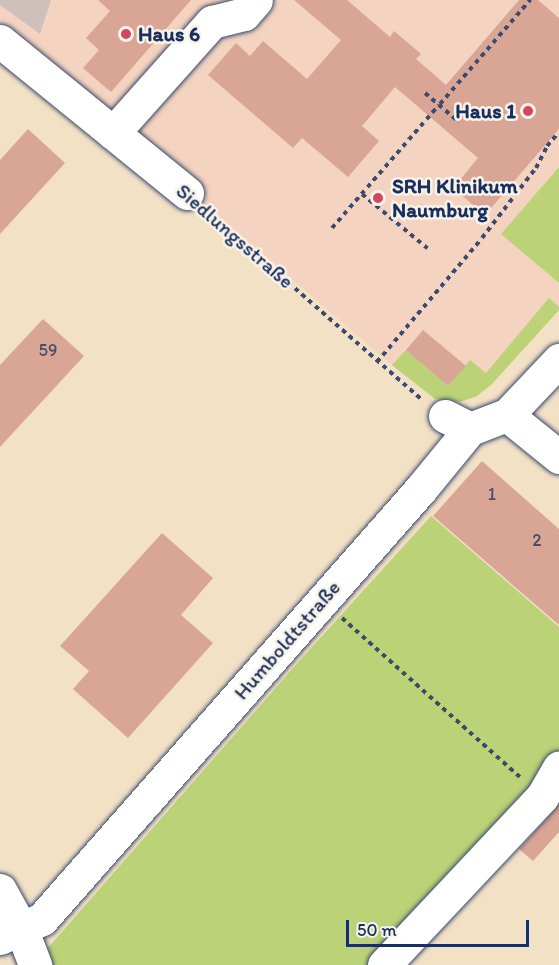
<!DOCTYPE html>
<meta charset="utf-8">
<style>
body{margin:0}
#map{position:relative;width:559px;height:965px;overflow:hidden;background:#f3e1c6;font-family:Itim,sans-serif}
div>[style]{position:absolute}
[style*='--x']{left:calc(var(--x)*1px);top:calc(var(--y)*1px);width:calc(var(--w)*1px);rotate:calc(var(--a)*1deg)}
.built>*{inset:0;background:#f4d3c0}
.industrial>*{inset:0;background:#d0c0bc}
.green>*{inset:0;background:#bbd277}
.building>*{inset:0;background:#d9a695}
.path>*{height:4px;margin-top:-2px;transform-origin:0;background:repeating-linear-gradient(90deg,#3b4a6e 0 4.5px,transparent 0 9px)}
.roads{filter:drop-shadow(0 0 2px #3b4a6e) drop-shadow(0 0 2px #3b4a6e)}
.minor>*{height:33px;margin:-16.5px;padding:0 16.5px;transform-origin:16.5px;border-radius:16.5px;background:#fff}
.dots>*{width:16px;height:16px;translate:-50% -50%;box-sizing:border-box;border:3px solid #f7f3e8;border-radius:50%}
span{translate:-50% -50%;white-space:nowrap;text-align:center;line-height:1.15;-webkit-text-stroke:5px #f7f3e8;paint-order:stroke}
.number-label{font-size:18px;color:#4a4d6c}
.number-label span{-webkit-text-stroke-width:0}
.poi-label{font-size:21px;color:#1b2f5e;font-weight:700}
.left{translate:0 -50%;text-align:left}
.right{translate:-100% -50%;text-align:right}
.street-label{font-size:21px;color:#1b2f5e}
.scale{position:absolute;left:346px;top:920px;width:183px;height:27px;box-sizing:border-box;border:3px solid #1b2f5e;border-top:0;padding-left:8px;font-size:18px;line-height:21px;white-space:nowrap;color:#1b2f5e;-webkit-text-stroke:4px #f7f3e8;paint-order:stroke}
</style>
<div id="map">
<div class="built">
<i style="clip-path:polygon(0 0,559px 0,559px 310px,492px 384px,477px 396px,460px 402px,435px 399px,392px 365px,0 29px)"></i>
</div>
<div class="industrial">
<i style="clip-path:polygon(0 0,51px 0,40px 34px,0 5px)"></i>
</div>
<div class="green">
<i style="clip-path:polygon(559px 167px,559px 283px,501px 234px)"></i>
<i style="clip-path:polygon(549px 298px,559px 307px,559px 310px,492px 384px,477px 396px,460px 402px,435px 399px,392px 365px,406px 350px,448px 386px,470px 360px,486px 373px)"></i>
<i style="clip-path:polygon(431px 516px,559px 627px,559px 813px,542px 798px,378px 965px,33px 965px,294px 667px)"></i>
</div>
<div class="building">
<i style="clip-path:polygon(98px 0,191px 0,111px 92px,83px 68px,99px 50px,86px 38px,110px 11px)"></i>
<i style="clip-path:polygon(294px 0,347px 0,390px 37px,394px 31px,421px 54px,416px 59px,446px 85px,519px 0,538px 0,559px 18px,559px 129px,485px 215px,453px 188px,478px 158px,395px 87px,362px 126px,379px 141px,348px 177px,302px 138px,293px 148px,208px 75px,236px 43px,250px 56px,263px 41px,307px 79px,341px 40px)"></i>
<i style="clip-path:polygon(28px 129px,65px 163px,0 234px,0 160px)"></i>
<i style="clip-path:polygon(43px 319px,84px 356px,0 447px,0 365px)"></i>
<i style="clip-path:polygon(423px 330px,466px 366px,448px 386px,406px 350px)"></i>
<i style="clip-path:polygon(482px 461px,559px 529px,559px 625px,433px 516px)"></i>
<i style="clip-path:polygon(162px 533px,213px 578px,181px 615px,213px 643px,128px 738px,73px 689px,89px 671px,60px 646px)"></i>
<i style="clip-path:polygon(559px 805px,559px 832px,533px 861px,519px 849px)"></i>
</div>
<div class="path">
<i style="--x:425;--y:93;--w:45;--a:40.5"></i>
<i style="--x:440;--y:104;--w:138;--a:-49.1"></i>
<i style="--x:362;--y:194;--w:85;--a:39.7"></i>
<i style="--x:207;--y:211;--w:288;--a:41.3"></i>
<i style="--x:332;--y:228;--w:163;--a:-49"></i>
<i style="--x:377;--y:362;--w:162;--a:-49.7"></i>
<i style="--x:482;--y:238;--w:88;--a:-52.4"></i>
<i style="--x:536;--y:168;--w:25;--a:-63"></i>
<i style="--x:547;--y:146;--w:18;--a:-49"></i>
<i style="--x:342;--y:618;--w:239;--a:41.8"></i>
</div>
<div class="roads">
<div class="minor">
<i style="--x:0;--y:41;--w:241;--a:39.1"></i>
<i style="--x:113;--y:133;--w:149;--a:-48.3"></i>
<i style="--x:212;--y:22;--w:33;--a:-14"></i>
<i style="--x:244;--y:14;--w:18;--a:-49"></i>
<i style="--x:507;--y:415;--w:67;--a:38.9"></i>
<i style="--x:445;--y:416;--w:28;--a:27"></i>
<i style="--x:0;--y:890;--w:43;--a:61.1"></i>
<i style="--x:21;--y:928;--w:40;--a:69"></i>
<i style="--x:0;--y:938;--w:46;--a:-24.3"></i>
<i style="--x:42;--y:919;--w:572;--a:-48.62"></i>
<i style="--x:420;--y:490;--w:79;--a:-50.7"></i>
<i style="--x:470;--y:429;--w:40;--a:-21"></i>
<i style="--x:507;--y:415;--w:76;--a:-46.6"></i>
<i style="--x:384;--y:965;--w:231;--a:-46.8"></i>
<i style="--x:542;--y:797;--w:34;--a:-60"></i>
</div>
</div>
<div class="dots">
<i style="left:126px;top:34px;background:#d1495b"></i>
<i style="left:528px;top:111px;background:#d1495b"></i>
<i style="left:378px;top:198px;background:#d1495b"></i>
</div>
<div class="number-label">
<span style="left:48px;top:350px">59</span>
<span style="left:492px;top:494px">1</span>
<span style="left:537px;top:540px">2</span>
</div>
<div class="poi-label">
<span class="left" style="left:138px;top:34px">Haus 6</span>
<span class="right" style="left:516px;top:111px">Haus 1</span>
<span class="left" style="left:392px;top:198px">SRH Klinikum<br>Naumburg</span>
</div>
<div class="street-label">
<span style="left:235px;top:236px;rotate:41deg">Siedlungsstraße</span>
<span style="left:287px;top:640px;rotate:-49deg">Humboldtstraße</span>
</div>
<div class="scale">50 m</div>
</div>
